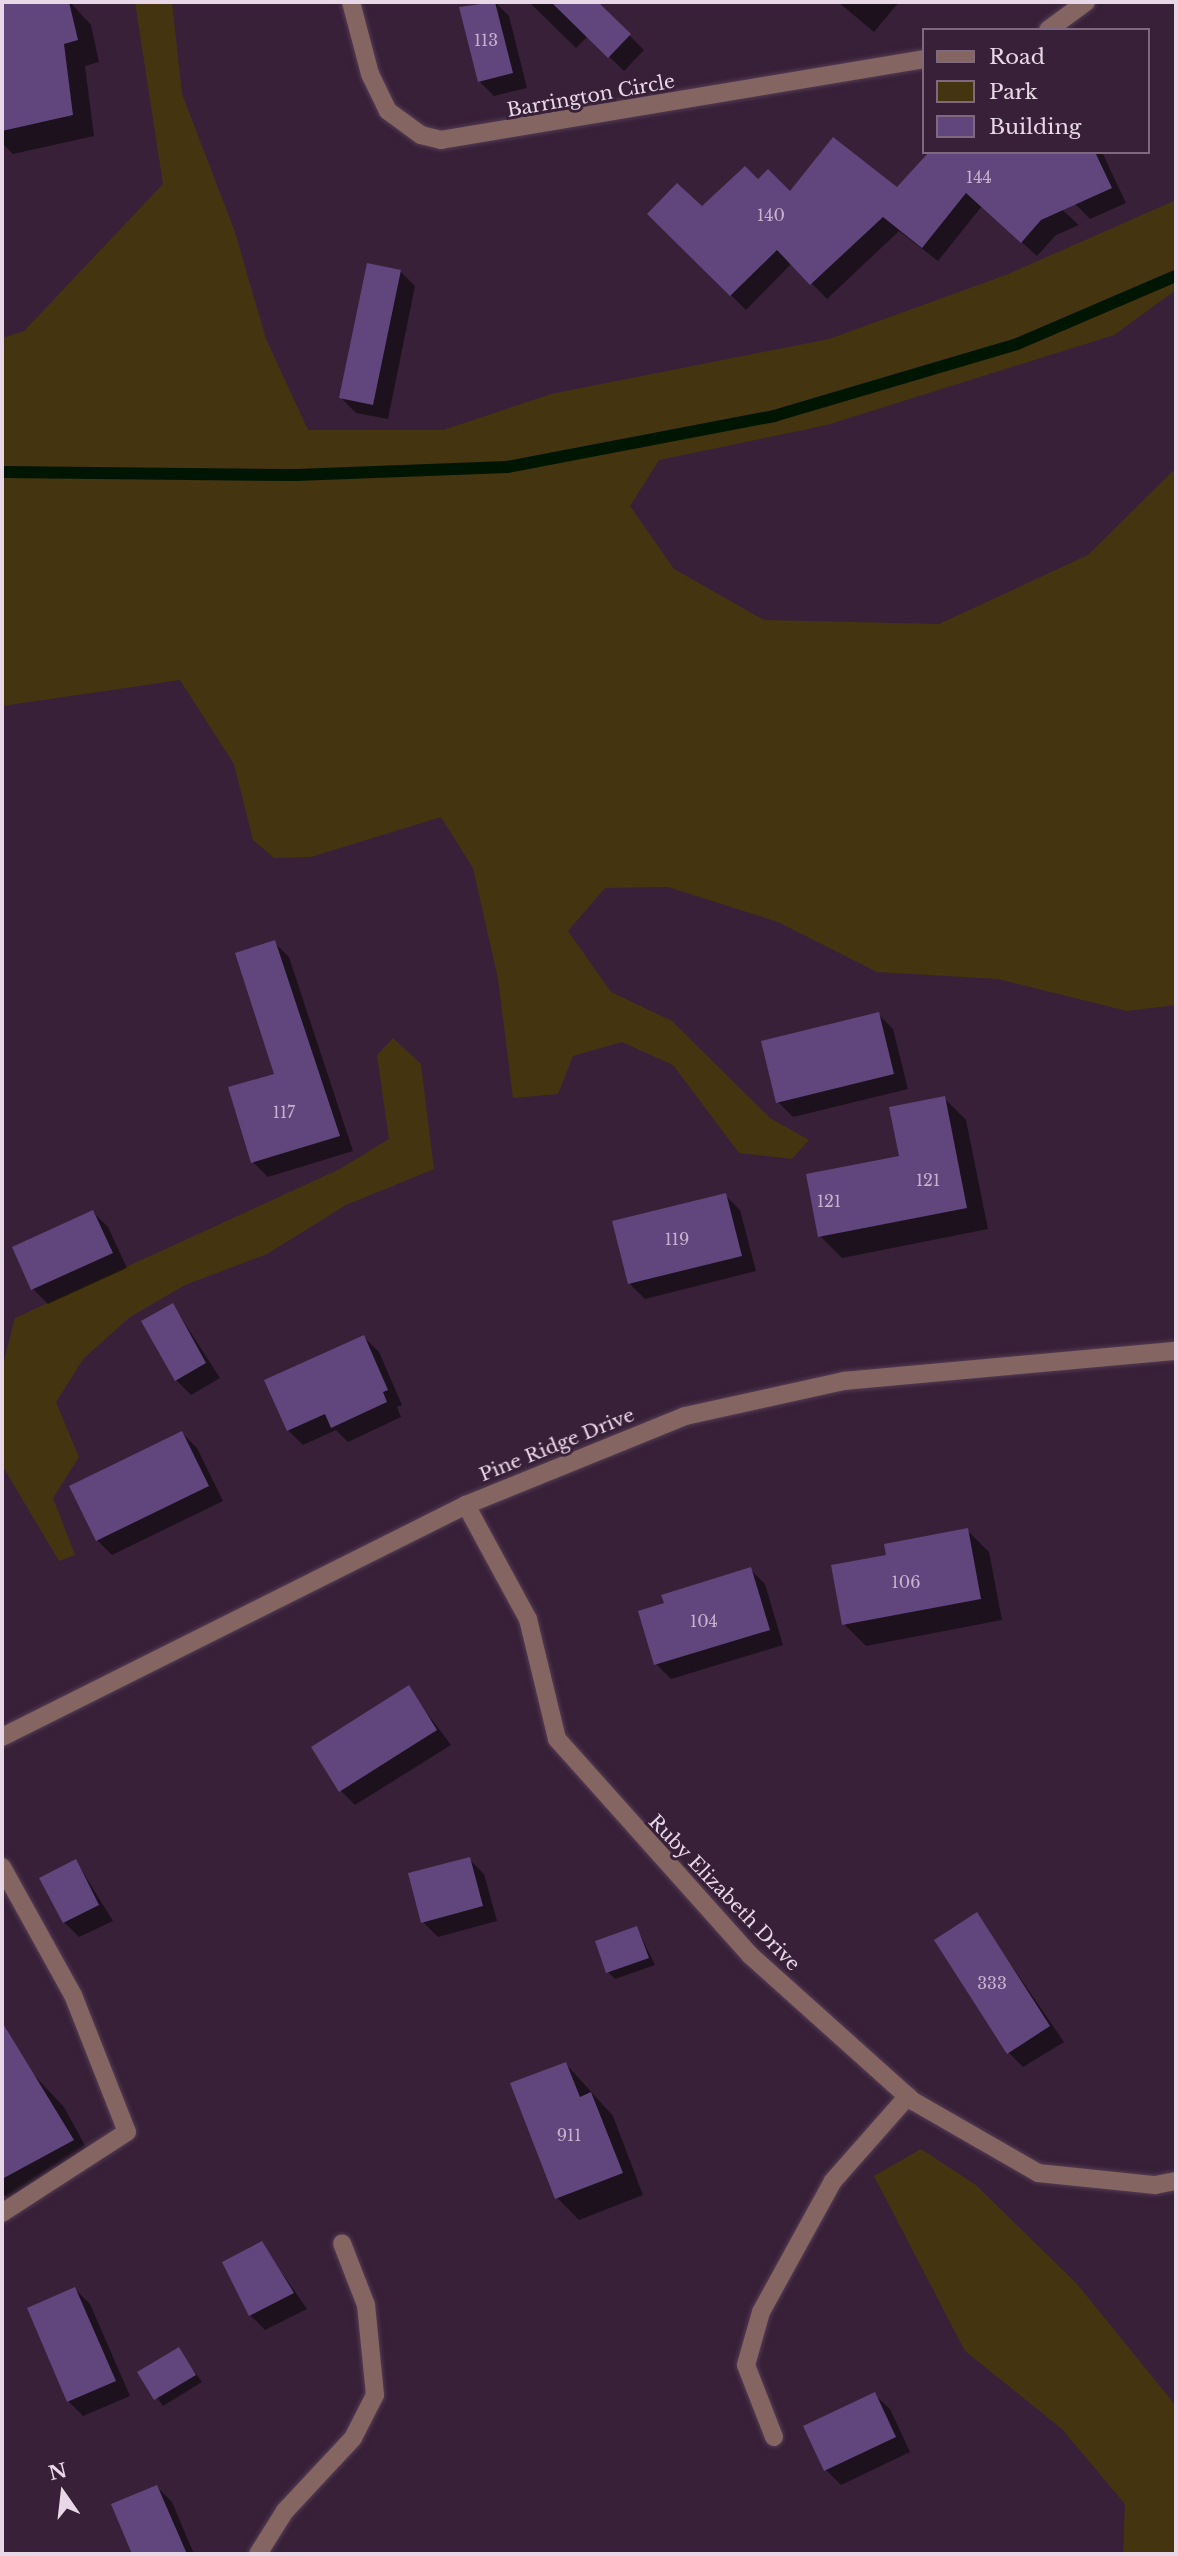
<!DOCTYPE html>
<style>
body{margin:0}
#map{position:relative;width:1178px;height:2556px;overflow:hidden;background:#382038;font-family:"Libre Baskerville",serif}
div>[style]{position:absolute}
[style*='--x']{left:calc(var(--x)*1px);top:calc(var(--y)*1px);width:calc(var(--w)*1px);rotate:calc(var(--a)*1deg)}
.green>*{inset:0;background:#443510}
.shadow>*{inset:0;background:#0007}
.stream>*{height:12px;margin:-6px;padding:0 6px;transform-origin:6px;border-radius:6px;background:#001602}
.building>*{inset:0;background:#61457d}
.roads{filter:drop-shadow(0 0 2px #543d54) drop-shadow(0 0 2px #543d54)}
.minor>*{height:18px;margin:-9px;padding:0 9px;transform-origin:9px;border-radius:9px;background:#856561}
span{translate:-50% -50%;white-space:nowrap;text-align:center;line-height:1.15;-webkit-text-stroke:6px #382038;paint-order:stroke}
.number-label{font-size:16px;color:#c6b2cc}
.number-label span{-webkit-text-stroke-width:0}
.street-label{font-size:19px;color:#e7d7e7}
.frame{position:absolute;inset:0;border:4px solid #e7d7e7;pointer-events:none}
.legend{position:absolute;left:922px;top:28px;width:228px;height:126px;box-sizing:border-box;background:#382038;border:2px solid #7e697e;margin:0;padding:9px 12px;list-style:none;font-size:21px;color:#e7d7e7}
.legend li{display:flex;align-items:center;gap:14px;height:35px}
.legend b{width:35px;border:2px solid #7e697e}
.north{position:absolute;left:28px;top:2458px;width:70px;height:70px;-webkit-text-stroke:5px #382038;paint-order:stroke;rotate:346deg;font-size:19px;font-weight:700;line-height:28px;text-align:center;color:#e7d7e7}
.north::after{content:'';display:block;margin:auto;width:24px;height:32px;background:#e7d7e7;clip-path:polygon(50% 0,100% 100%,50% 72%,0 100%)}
</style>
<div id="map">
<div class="green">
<i style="clip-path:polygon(135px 2px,172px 2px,182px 94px,235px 232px,266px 339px,308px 430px,443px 430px,551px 394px,829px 339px,1006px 275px,1176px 200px,1176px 290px,1114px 335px,827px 425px,659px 460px,630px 506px,674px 569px,764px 620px,939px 624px,1088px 555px,1176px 468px,1176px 1005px,1127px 1011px,998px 979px,877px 972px,778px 922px,668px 887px,605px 888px,568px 931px,611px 992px,672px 1021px,770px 1118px,809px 1140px,792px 1159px,739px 1153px,673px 1065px,622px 1042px,573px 1056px,558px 1094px,513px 1098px,498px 979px,473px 868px,441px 817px,311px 857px,274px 858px,253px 840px,234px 764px,180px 680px,2px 706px,2px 338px,24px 331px,163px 184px)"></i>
<i style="clip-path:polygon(393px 1038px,421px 1064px,434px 1169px,346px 1205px,267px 1254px,185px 1285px,130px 1317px,84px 1358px,56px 1402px,79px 1457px,53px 1498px,75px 1555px,59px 1561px,2px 1465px,2px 1368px,15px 1318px,340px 1169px,389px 1139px,377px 1055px)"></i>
<i style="clip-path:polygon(921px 2149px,976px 2185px,1077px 2284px,1176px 2406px,1176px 2554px,1123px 2554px,1125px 2504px,1062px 2429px,965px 2351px,874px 2176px)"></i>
</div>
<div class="shadow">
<i style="clip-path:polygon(2px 2px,70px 2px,91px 25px,99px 62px,85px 66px,94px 136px,13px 154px,2px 143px)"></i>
<i style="clip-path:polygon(495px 2px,509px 16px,527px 88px,494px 96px,479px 81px,461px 9px)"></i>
<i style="clip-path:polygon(529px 2px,596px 2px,644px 50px,624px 71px,588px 36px,576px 48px)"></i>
<i style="clip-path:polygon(838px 2px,899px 2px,874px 32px)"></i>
<i style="clip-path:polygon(999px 152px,1079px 225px,1056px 235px,1037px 256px,982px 206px,938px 261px,899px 231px,827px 299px,792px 263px,746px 310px,649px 214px,702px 209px,757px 181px,790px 193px,898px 189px)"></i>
<i style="clip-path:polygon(1050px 152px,1102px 152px,1126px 203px,1090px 219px,1075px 204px)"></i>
<i style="clip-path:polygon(400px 271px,415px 286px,388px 419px,356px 413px,341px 398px)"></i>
<i style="clip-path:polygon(274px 942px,289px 957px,353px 1151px,268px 1177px,253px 1162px,231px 1089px,276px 1075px)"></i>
<i style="clip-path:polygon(878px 1014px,893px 1029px,908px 1089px,793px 1117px,778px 1102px)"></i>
<i style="clip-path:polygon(944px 1098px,966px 1120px,988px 1229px,842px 1258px,820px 1236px,901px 1158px)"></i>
<i style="clip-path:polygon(725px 1195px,740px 1210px,756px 1271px,645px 1299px,630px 1284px)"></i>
<i style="clip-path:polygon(93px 1212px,108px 1227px,127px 1268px,48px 1304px,33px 1289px)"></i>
<i style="clip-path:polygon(173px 1305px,220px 1378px,191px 1395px,176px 1380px)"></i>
<i style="clip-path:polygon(364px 1337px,379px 1352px,402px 1405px,397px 1407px,401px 1417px,348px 1442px,336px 1430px,303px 1445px,288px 1430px)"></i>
<i style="clip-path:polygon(182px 1433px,197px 1448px,223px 1501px,112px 1555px,97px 1540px)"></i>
<i style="clip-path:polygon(967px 1530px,989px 1552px,1002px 1620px,866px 1646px,844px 1624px)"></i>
<i style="clip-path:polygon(750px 1569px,765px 1584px,783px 1645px,671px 1679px,656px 1664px)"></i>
<i style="clip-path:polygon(408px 1688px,451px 1745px,355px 1805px,340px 1790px)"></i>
<i style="clip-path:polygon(469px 1859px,484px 1874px,497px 1921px,438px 1937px,423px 1922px)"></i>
<i style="clip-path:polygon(76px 1861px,113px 1921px,79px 1937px,64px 1922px)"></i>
<i style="clip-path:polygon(977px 1915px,1064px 2042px,1023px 2067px,1008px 2052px)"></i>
<i style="clip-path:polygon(637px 1928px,655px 1965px,615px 1979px,608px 1972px)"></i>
<i style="clip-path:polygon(2px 2041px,64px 2107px,94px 2162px,15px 2206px,2px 2192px)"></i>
<i style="clip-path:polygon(566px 2064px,613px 2116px,643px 2195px,579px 2220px,557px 2198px)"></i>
<i style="clip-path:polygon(262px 2244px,307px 2309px,265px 2330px,250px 2315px)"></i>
<i style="clip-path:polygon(75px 2289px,90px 2304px,130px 2396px,83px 2416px,68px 2401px)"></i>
<i style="clip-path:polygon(178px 2349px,202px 2382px,163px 2406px,139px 2372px)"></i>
<i style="clip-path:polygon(875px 2395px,890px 2409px,910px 2452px,841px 2485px,826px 2470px)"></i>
<i style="clip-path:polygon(157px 2487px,172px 2502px,194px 2554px,134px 2554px,113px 2505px)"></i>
</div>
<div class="stream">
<i style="--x:2;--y:472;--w:294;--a:0.6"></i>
<i style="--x:296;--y:475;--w:211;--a:-2.2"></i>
<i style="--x:507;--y:467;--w:272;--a:-10.8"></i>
<i style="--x:774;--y:416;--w:253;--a:-16.5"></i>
<i style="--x:1017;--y:344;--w:173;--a:-23.2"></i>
</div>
<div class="building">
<i style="clip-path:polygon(2px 2px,69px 2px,78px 40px,64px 44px,73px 115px,2px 131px)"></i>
<i style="clip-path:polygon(495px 2px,513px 73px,478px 82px,459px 7px)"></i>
<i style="clip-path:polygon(551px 2px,598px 2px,631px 34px,608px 58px)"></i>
<i style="clip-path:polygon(833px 137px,897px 187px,929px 152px,1095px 152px,1112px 188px,1041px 220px,1021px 243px,966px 193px,922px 248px,883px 217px,810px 285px,777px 250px,730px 296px,647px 214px,677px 183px,702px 206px,745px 166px,758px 179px,768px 169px,790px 191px)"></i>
<i style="clip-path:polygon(367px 263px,401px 270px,373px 405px,339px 398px)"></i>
<i style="clip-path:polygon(275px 940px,340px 1136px,251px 1163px,228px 1087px,274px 1074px,235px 953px)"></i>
<i style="clip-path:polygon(879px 1012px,894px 1074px,776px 1103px,761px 1041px)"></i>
<i style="clip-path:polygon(945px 1096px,967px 1208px,818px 1237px,806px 1174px,899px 1156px,889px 1107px)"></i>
<i style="clip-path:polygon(726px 1193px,742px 1256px,628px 1284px,612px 1221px)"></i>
<i style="clip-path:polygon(93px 1210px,113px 1253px,31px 1290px,12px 1247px)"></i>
<i style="clip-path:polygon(173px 1303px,206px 1363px,175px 1381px,141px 1321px)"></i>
<i style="clip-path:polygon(364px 1335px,388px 1390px,383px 1392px,387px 1402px,331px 1428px,325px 1414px,287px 1431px,264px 1380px)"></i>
<i style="clip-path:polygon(182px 1431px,209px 1486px,96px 1541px,69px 1486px)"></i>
<i style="clip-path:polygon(968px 1528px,981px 1599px,842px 1625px,831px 1565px,886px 1555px,884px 1544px)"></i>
<i style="clip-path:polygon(751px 1567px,770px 1630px,654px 1665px,638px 1611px,664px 1603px,661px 1595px)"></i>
<i style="clip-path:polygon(409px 1685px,437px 1730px,339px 1792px,311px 1747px)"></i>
<i style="clip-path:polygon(470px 1857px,483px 1906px,421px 1923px,408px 1873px)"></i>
<i style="clip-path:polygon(76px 1859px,99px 1905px,63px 1923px,39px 1878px)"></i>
<i style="clip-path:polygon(977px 1912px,1050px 2026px,1007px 2054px,934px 1940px)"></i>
<i style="clip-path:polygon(637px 1926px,649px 1958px,606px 1973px,595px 1941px)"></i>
<i style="clip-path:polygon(2px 2022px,74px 2140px,2px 2179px)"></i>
<i style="clip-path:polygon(566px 2062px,580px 2097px,591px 2092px,623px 2173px,555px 2199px,510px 2083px)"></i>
<i style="clip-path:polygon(262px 2241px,294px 2293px,249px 2316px,222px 2262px)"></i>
<i style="clip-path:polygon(75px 2287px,116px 2381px,67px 2402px,27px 2308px)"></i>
<i style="clip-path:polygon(179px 2347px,196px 2375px,154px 2400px,137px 2372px)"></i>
<i style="clip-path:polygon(875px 2392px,896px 2437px,824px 2471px,803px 2426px)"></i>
<i style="clip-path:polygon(157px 2485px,187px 2554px,132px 2554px,111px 2504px)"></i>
</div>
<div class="roads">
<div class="minor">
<i style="--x:351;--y:2;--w:74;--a:75.2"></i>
<i style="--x:370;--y:74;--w:41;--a:64.1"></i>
<i style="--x:388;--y:111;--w:41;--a:36"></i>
<i style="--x:421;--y:135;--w:21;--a:14"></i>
<i style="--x:441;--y:140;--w:490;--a:-9.5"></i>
<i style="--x:1048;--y:30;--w:47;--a:-36.4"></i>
<i style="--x:466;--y:1505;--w:130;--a:61.5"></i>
<i style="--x:528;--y:1619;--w:123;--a:76.4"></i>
<i style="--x:557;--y:1739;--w:290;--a:48.2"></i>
<i style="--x:750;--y:1955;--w:219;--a:41.9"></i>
<i style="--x:913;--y:2101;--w:144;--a:29.9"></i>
<i style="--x:1038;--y:2173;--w:118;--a:5.9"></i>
<i style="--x:1155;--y:2185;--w:21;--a:-11"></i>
<i style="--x:2;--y:1737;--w:519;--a:-26.57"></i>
<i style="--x:466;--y:1505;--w:236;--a:-22.1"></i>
<i style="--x:685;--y:1416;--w:163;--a:-12.4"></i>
<i style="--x:844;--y:1381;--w:333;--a:-5.2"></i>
<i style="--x:2;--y:1867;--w:146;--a:61"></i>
<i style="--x:73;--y:1995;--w:147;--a:68.5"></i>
<i style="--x:127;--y:2132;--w:149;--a:147.1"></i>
<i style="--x:774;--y:2437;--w:77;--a:-111.3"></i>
<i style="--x:746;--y:2365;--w:55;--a:-74.2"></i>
<i style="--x:761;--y:2312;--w:149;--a:-61.2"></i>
<i style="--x:833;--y:2181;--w:113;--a:-48.6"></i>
<i style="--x:258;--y:2554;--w:51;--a:-57.9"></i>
<i style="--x:285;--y:2511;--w:100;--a:-47"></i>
<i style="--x:353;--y:2438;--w:48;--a:-62.9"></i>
<i style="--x:375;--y:2395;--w:90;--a:-95.7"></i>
<i style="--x:366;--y:2305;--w:66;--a:-111.2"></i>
</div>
</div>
<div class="number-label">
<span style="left:486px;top:40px">113</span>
<span style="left:979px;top:177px">144</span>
<span style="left:771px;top:215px">140</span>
<span style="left:284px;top:1112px">117</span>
<span style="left:928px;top:1180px">121</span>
<span style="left:829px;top:1201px">121</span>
<span style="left:677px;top:1239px">119</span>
<span style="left:906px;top:1582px">106</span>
<span style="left:704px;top:1621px">104</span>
<span style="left:992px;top:1983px">333</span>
<span style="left:569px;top:2135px">911</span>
</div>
<div class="street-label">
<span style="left:591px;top:96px;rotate:-10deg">Barrington Circle</span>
<span style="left:557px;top:1445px;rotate:-22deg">Pine Ridge Drive</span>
<span style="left:724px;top:1893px;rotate:46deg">Ruby Elizabeth Drive</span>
</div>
<div class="frame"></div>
<ul class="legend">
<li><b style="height:9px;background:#856561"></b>Road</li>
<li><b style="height:19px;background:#443510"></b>Park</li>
<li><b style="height:19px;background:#61457d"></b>Building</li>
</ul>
<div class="north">N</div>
</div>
